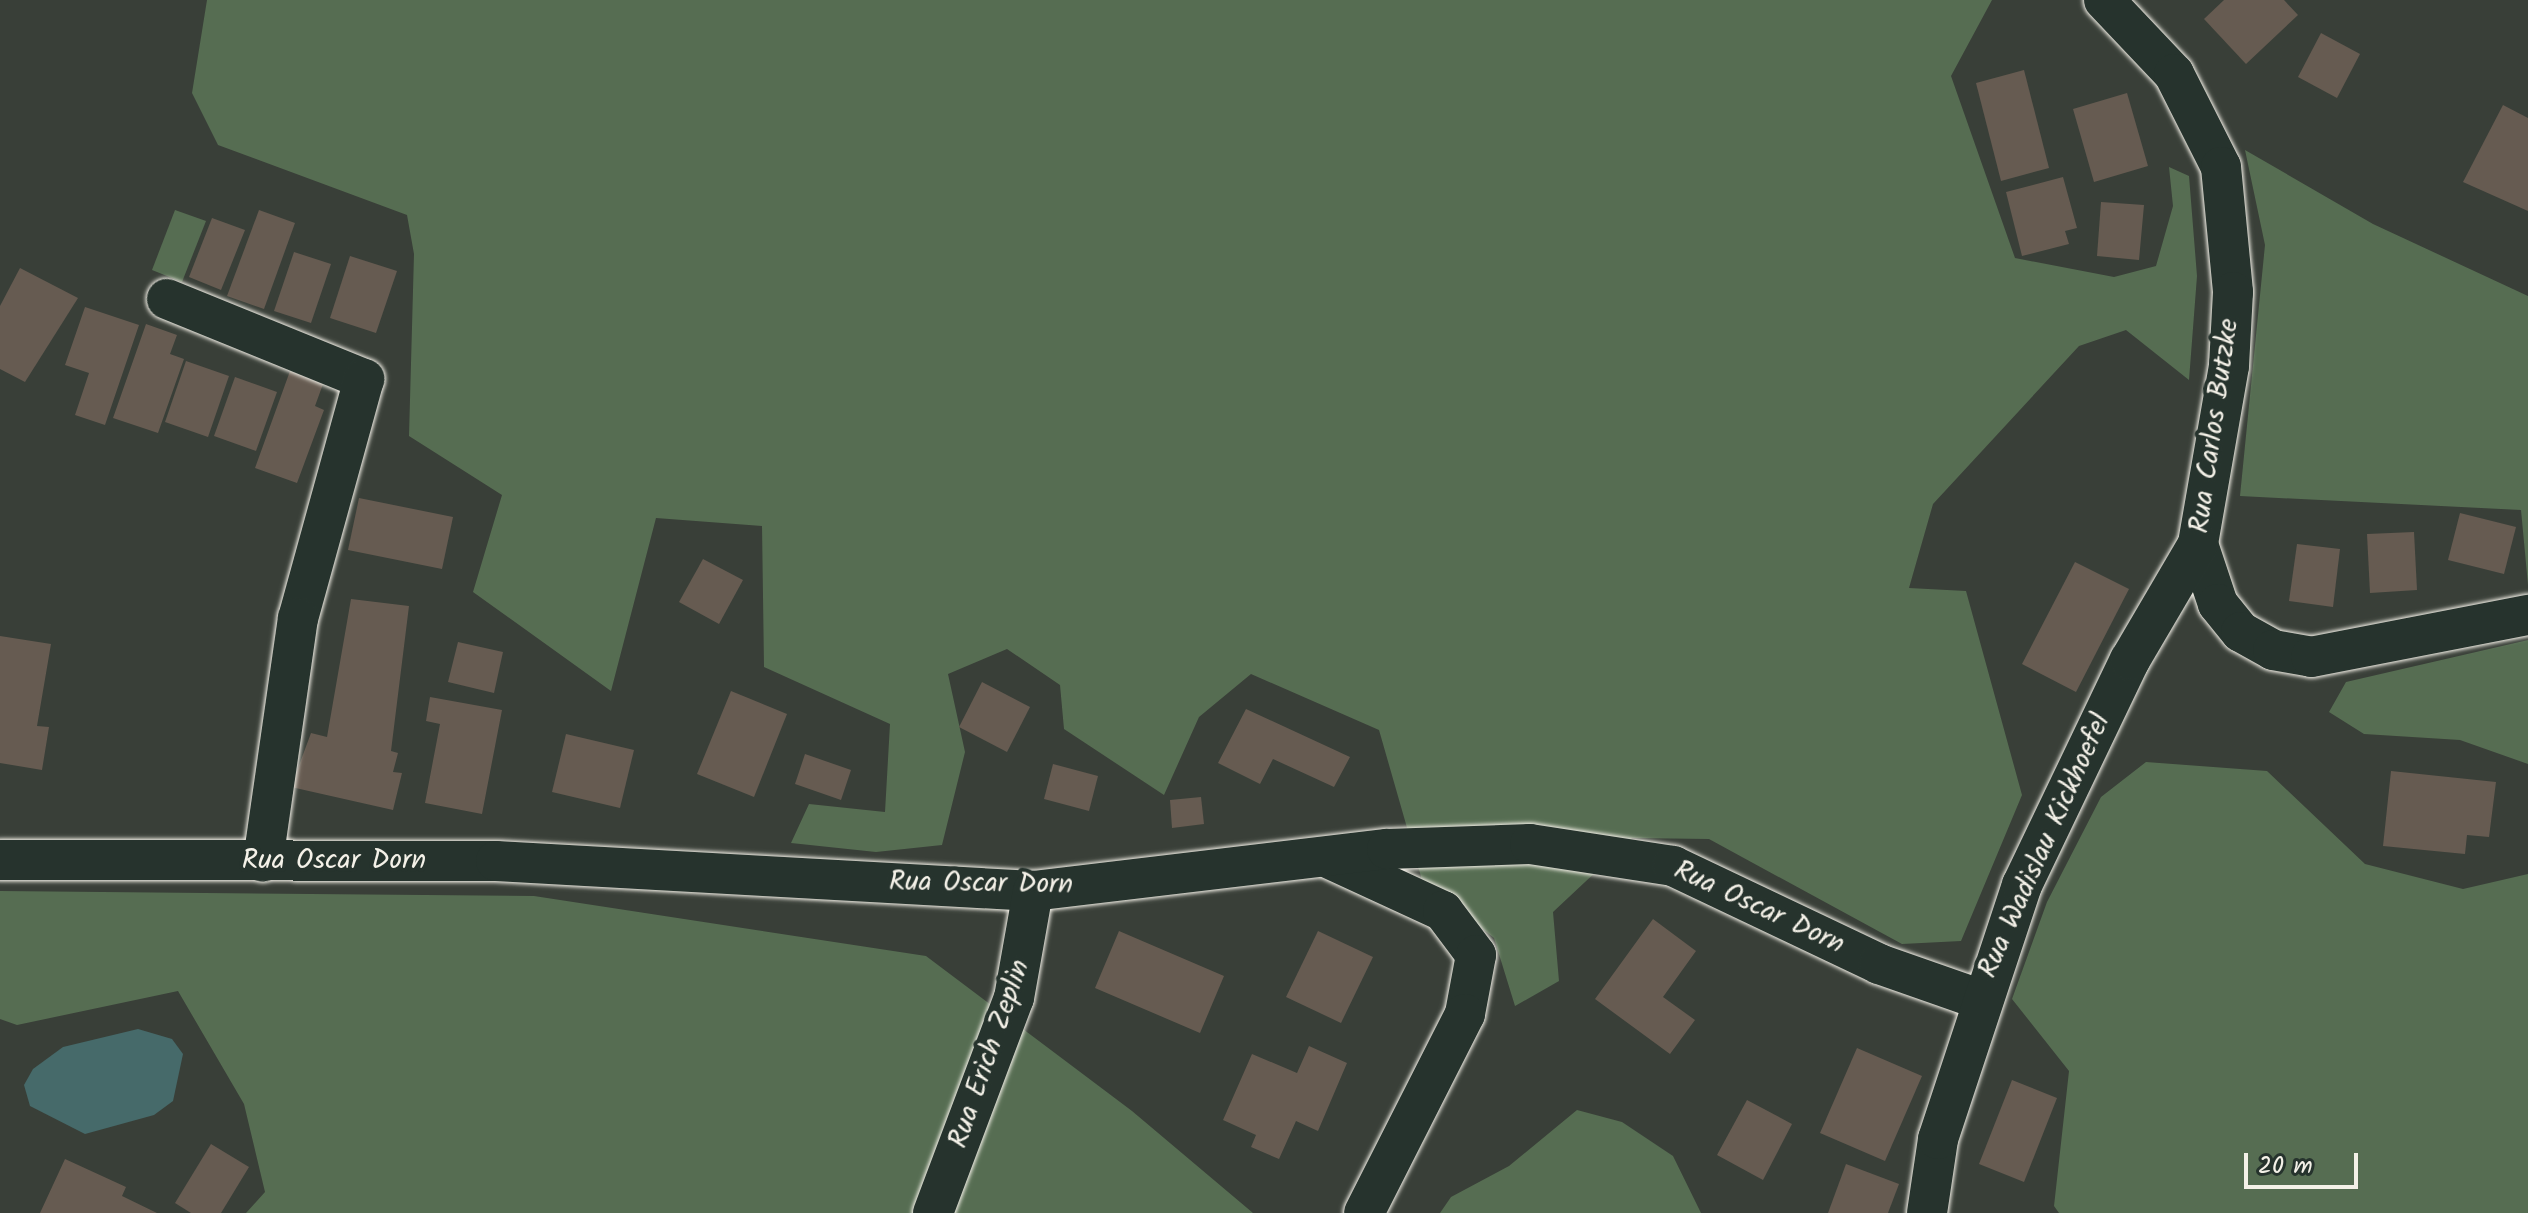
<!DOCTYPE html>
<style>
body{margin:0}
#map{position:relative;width:2528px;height:1213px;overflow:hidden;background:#393f38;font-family:Kalam,sans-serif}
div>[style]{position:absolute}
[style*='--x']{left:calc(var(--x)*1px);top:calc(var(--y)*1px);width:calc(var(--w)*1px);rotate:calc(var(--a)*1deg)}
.green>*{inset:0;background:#566d52}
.water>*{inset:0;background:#466a6a}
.building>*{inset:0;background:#665b51}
.roads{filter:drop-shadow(0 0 2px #f4f1e8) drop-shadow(0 0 2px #f4f1e8)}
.street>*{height:40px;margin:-20px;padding:0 20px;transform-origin:20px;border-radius:20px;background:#26332d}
span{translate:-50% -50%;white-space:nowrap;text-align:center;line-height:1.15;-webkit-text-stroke:8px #26332d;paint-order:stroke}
.street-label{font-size:28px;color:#f4f1e8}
.scale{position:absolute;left:2244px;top:1153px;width:114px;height:36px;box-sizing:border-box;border:4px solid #f4f1e8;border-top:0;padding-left:10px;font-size:24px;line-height:28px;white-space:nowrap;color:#f4f1e8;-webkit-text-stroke:6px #26332d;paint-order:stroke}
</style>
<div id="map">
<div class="green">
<i style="clip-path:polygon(207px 0,1992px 0,1951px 76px,2015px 258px,2114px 277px,2156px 266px,2173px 206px,2169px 167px,2189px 176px,2197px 276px,2189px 380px,2126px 330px,2079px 346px,1933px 504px,1909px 588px,1966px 591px,2022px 795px,1961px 941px,1902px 944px,1709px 839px,1632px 838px,1553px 912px,1559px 981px,1515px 1006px,1494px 938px,1422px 880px,1379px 730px,1251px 674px,1199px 717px,1164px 795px,1064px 729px,1060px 685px,1007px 649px,948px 674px,965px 752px,942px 845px,876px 852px,791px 843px,809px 804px,885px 812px,890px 724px,764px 667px,762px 526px,656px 518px,611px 691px,473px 592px,502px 495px,409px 436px,414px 254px,407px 215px,218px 145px,192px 93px)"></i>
<i style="clip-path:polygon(2245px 150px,2373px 224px,2528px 296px,2528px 585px,2521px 510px,2240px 496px,2265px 245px)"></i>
<i style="clip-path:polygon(175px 210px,206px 221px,182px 282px,152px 270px)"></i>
<i style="clip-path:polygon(2528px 640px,2528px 764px,2460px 740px,2364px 734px,2329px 712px,2346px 682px)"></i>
<i style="clip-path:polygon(2146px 762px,2267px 771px,2365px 864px,2463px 889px,2528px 874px,2528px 1213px,2059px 1213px,2054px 1206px,2069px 1071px,2012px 999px,2047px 902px,2101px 797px)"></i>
<i style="clip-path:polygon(0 891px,534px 896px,926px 956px,1132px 1111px,1253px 1213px,246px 1213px,265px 1192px,244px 1104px,178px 991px,17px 1025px,0 1019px)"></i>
<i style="clip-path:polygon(1577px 1110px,1622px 1122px,1673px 1156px,1701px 1213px,1440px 1213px,1451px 1197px,1509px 1166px)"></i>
</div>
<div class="water">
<i style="clip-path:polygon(138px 1029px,172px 1039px,183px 1054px,173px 1101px,154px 1115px,85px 1134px,30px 1106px,24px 1085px,33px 1069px,63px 1047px)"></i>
</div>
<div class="building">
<i style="clip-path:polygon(2224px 0,2284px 0,2298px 15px,2246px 64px,2204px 19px)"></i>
<i style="clip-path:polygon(2321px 33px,2360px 54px,2337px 98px,2298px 77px)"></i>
<i style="clip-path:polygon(2024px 70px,2049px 168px,2001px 181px,1976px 83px)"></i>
<i style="clip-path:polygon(2127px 93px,2148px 166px,2094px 182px,2073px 109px)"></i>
<i style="clip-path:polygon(2503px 105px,2528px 118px,2528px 211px,2463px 182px)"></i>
<i style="clip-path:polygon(2063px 177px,2077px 228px,2065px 231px,2069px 244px,2022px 256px,2006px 192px)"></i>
<i style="clip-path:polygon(2101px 202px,2144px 205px,2139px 260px,2097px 256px)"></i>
<i style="clip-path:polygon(259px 210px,295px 223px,264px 309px,227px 296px)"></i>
<i style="clip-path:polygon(212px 218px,245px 230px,221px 290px,189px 277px)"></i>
<i style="clip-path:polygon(294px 252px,331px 264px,311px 323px,274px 311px)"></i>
<i style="clip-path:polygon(350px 256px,397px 271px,376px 333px,330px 318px)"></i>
<i style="clip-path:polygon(20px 268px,78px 298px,25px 382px,0 369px,0 306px)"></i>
<i style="clip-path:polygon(85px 307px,139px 325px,105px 425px,75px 415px,89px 373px,65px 365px)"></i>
<i style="clip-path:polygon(146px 324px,177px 335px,170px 354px,184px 359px,158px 433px,113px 418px)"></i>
<i style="clip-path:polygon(186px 361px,229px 376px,208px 437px,165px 422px)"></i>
<i style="clip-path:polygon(290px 371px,323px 384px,315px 406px,324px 410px,297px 483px,255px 468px)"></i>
<i style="clip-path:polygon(235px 377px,277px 392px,256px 451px,214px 436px)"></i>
<i style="clip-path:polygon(359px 498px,453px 517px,442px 569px,348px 550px)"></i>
<i style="clip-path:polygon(2460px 513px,2516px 527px,2504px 574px,2448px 560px)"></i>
<i style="clip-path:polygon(2414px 532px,2417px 590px,2370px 593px,2367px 534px)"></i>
<i style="clip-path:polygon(2297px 544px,2340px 549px,2333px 607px,2289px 601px)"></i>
<i style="clip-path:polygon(703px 559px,743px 580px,719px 624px,679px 602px)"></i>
<i style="clip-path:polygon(2075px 562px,2129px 589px,2076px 692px,2022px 664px)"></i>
<i style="clip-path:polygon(351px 599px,409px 606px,391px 751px,398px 753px,393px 772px,402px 773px,393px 810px,291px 787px,311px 733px,327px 737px)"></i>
<i style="clip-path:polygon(0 636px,51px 644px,37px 726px,49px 727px,42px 770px,0 763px)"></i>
<i style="clip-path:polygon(458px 642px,503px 652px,494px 693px,448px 682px)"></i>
<i style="clip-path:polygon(982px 682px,1030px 707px,1007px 752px,959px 727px)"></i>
<i style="clip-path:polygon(731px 691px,787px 714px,754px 797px,697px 774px)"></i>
<i style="clip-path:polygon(430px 697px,502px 710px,482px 814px,425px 803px,440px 724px,426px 721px)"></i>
<i style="clip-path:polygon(1246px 709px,1350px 757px,1334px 787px,1273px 759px,1260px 784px,1218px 763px)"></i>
<i style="clip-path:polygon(566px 734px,634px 750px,620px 808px,552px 792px)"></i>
<i style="clip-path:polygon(805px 754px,851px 770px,841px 800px,795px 784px)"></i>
<i style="clip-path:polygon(1053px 764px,1098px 776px,1089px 811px,1044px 799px)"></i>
<i style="clip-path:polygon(2391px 771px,2496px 782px,2489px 837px,2467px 835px,2465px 854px,2383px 846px)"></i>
<i style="clip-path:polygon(1201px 797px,1204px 824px,1172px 828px,1170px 800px)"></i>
<i style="clip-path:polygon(1653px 919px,1696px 951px,1663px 997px,1695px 1020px,1670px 1054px,1595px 999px)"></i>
<i style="clip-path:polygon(1119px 931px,1224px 976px,1200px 1033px,1095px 988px)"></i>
<i style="clip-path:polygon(1318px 931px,1373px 957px,1341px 1023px,1286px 997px)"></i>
<i style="clip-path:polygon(1309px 1046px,1347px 1063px,1318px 1131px,1296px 1121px,1279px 1159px,1251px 1147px,1256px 1135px,1223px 1120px,1252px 1054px,1297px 1073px)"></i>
<i style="clip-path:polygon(1857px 1048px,1922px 1076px,1885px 1161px,1820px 1133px)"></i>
<i style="clip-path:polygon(2012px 1080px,2057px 1098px,2024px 1182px,1979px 1164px)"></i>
<i style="clip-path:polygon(1747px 1100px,1792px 1124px,1763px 1180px,1717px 1155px)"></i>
<i style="clip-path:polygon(211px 1144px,249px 1167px,221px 1213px,191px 1213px,175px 1203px)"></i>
<i style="clip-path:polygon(65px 1159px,126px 1187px,122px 1196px,157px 1213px,40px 1213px)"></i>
<i style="clip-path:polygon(1846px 1164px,1899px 1184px,1888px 1213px,1828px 1213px)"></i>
</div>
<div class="roads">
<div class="street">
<i style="--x:2104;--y:0;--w:102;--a:46.6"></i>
<i style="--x:2174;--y:74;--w:104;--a:63.2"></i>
<i style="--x:2221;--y:167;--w:126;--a:84.5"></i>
<i style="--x:2233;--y:292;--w:74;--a:93.1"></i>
<i style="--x:2229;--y:366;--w:181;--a:99.9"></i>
<i style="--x:2198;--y:544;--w:63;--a:71.6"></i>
<i style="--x:2218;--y:604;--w:36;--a:51"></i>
<i style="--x:2241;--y:632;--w:37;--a:29"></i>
<i style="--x:2273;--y:650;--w:39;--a:10"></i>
<i style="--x:2311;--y:657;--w:221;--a:-11"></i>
<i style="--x:167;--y:299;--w:213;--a:22.1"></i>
<i style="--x:364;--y:379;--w:248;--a:105.4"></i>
<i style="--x:298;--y:618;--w:246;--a:98.2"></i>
<i style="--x:1326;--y:857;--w:129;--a:24.8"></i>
<i style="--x:1443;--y:911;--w:55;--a:53.1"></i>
<i style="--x:1476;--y:955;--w:60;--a:100.6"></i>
<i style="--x:1465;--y:1014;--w:223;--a:116.9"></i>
<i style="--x:0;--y:860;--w:496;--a:0.1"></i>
<i style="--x:496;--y:861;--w:538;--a:3.2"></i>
<i style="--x:1033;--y:891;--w:356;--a:-6.8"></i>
<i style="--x:1387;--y:849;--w:143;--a:-2"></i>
<i style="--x:1530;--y:844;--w:145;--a:8.7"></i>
<i style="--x:1673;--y:866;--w:228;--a:25.4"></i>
<i style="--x:1879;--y:964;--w:106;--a:19.3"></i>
<i style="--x:933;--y:1213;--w:230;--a:-69.4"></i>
<i style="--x:1014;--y:998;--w:109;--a:-79.9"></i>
<i style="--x:1927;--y:1213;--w:75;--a:-81.5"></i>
<i style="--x:1938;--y:1139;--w:268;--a:-71.7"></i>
<i style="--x:2022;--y:885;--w:250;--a:-64.4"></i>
<i style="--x:2130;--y:660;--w:134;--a:-59.6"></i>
</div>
</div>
<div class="street-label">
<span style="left:2215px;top:426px;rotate:-82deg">Rua Carlos Butzke</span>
<span style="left:2045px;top:846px;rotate:-66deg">Rua Wadislau Kickhoefel</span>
<span style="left:334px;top:861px">Rua Oscar Dorn</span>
<span style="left:981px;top:884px;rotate:1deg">Rua Oscar Dorn</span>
<span style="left:1759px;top:908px;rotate:25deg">Rua Oscar Dorn</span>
<span style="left:990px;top:1054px;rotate:-71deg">Rua Erich Zeplin</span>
</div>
<div class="scale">20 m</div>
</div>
